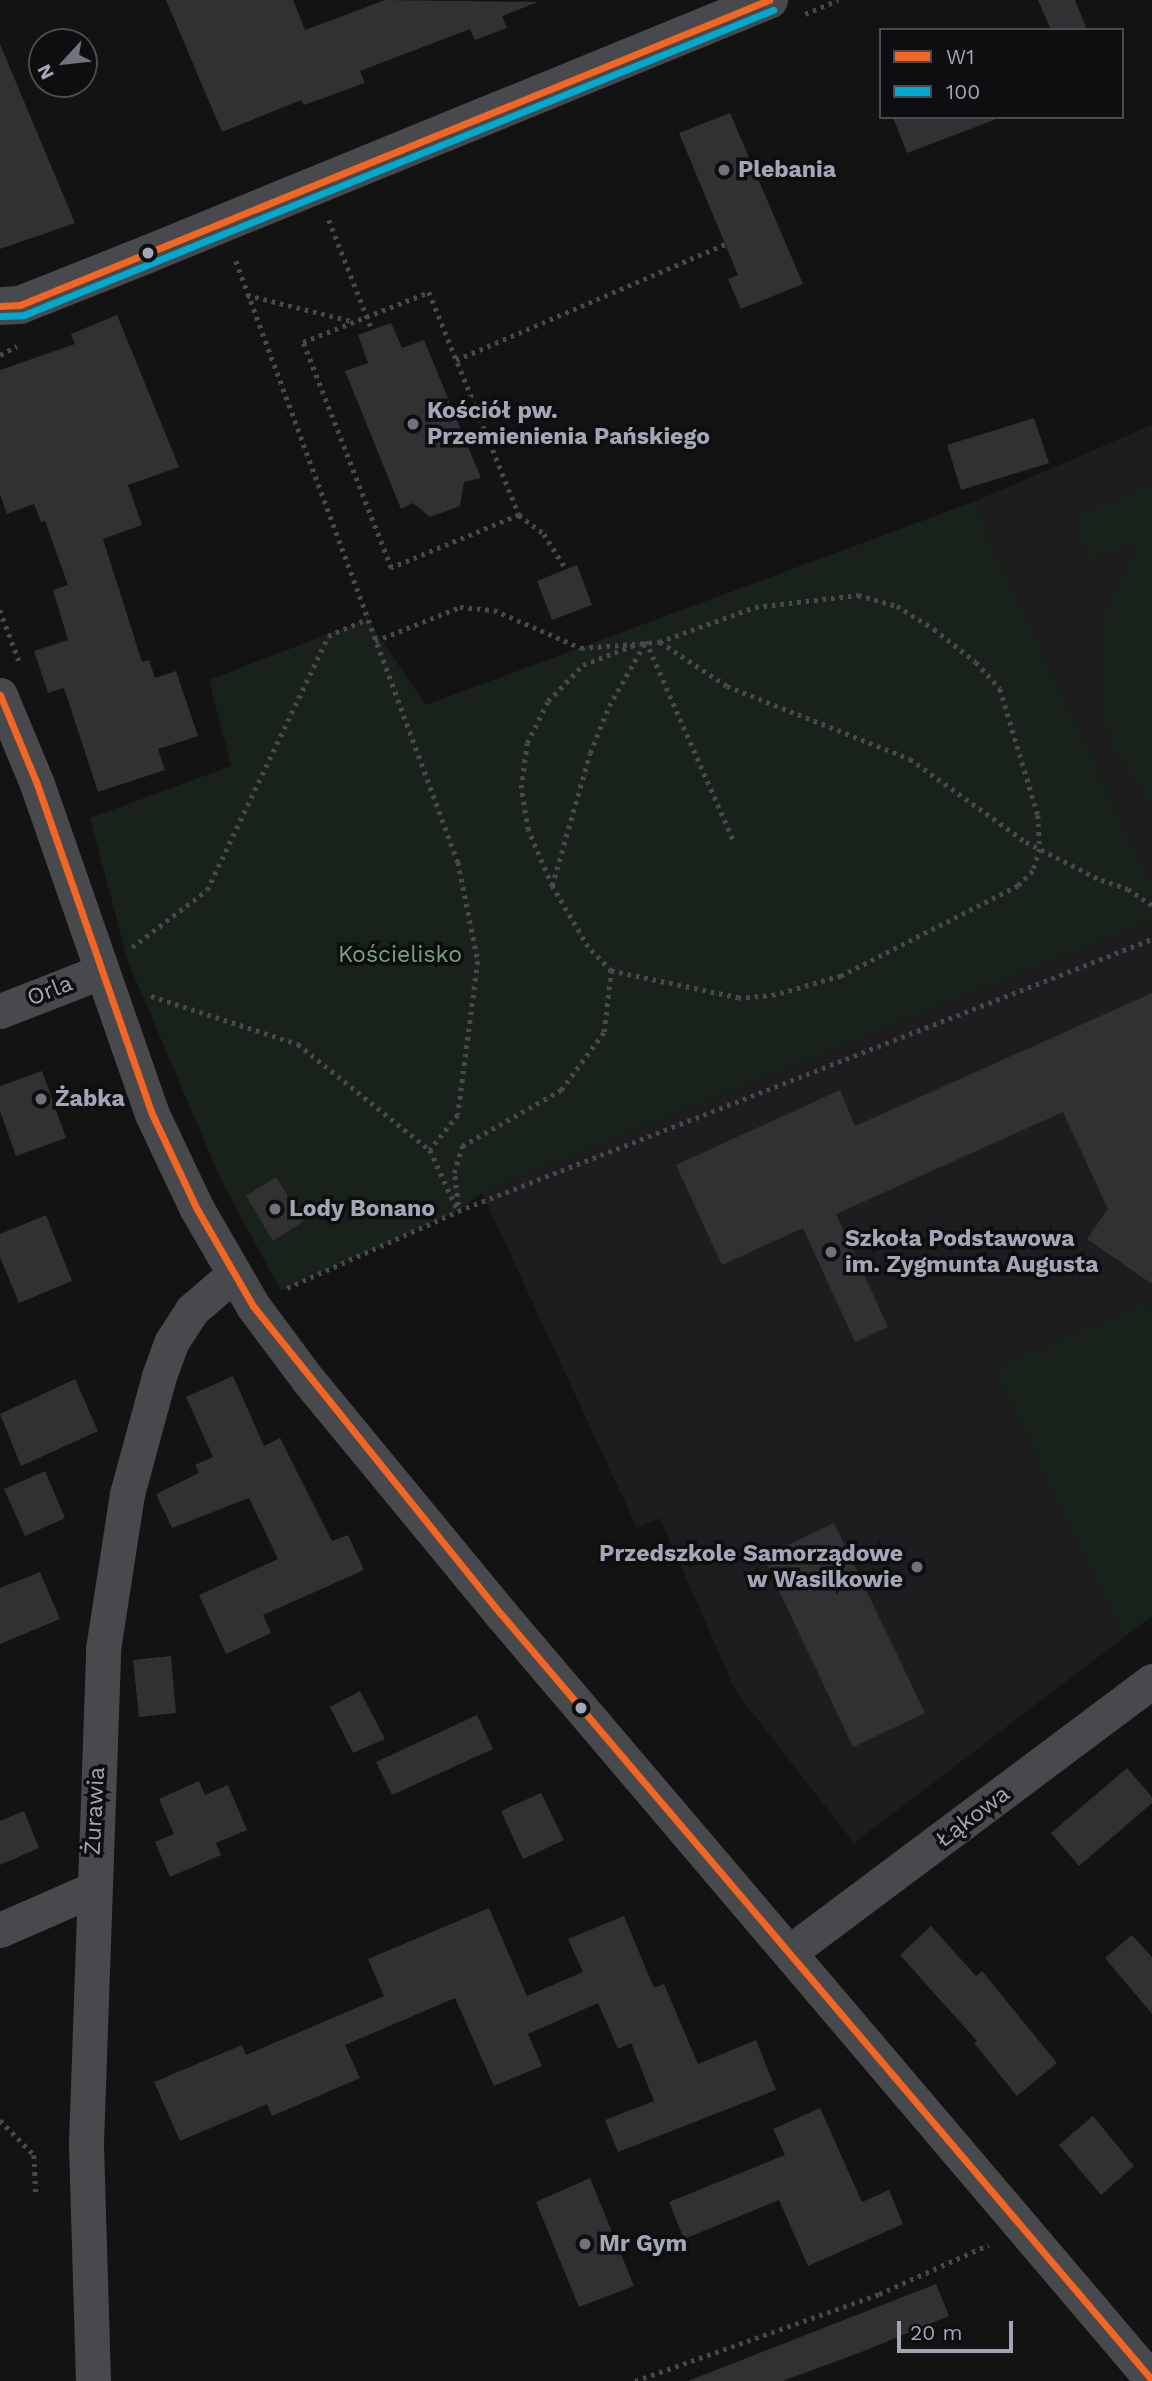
<!DOCTYPE html>
<meta charset="utf-8">
<style>
body{margin:0}
#map{position:relative;width:1152px;height:2381px;overflow:hidden;background:#131313;font-family:"Work Sans",sans-serif}
div>[style]{position:absolute}
[style*='--x']{left:calc(var(--x)*1px);top:calc(var(--y)*1px);width:calc(var(--w)*1px);rotate:calc(var(--a)*1deg)}
.built>*{inset:0;background:#1d1d1f}
.green>*{inset:0;background:#19211b}
.building>*{inset:0;background:#313133}
.path>*{height:4.5px;margin-top:-2.25px;transform-origin:0;background:repeating-linear-gradient(90deg,#48494e 0 3.5px,transparent 0 8.5px)}
.minor>*{height:35px;margin:-17.5px;padding:0 17.5px;transform-origin:17.5px;border-radius:17.5px;background:#47494c}
.tertiary>*{height:38px;margin:-19px;padding:0 19px;transform-origin:19px;border-radius:19px;background:#47494c}
.bus-1>*{height:7px;margin:-3.5px;padding:0 3.5px;transform-origin:3.5px;border-radius:3.5px;background:#f26522}
.bus-2>*{height:7px;margin:-3.5px;padding:0 3.5px;transform-origin:3.5px;border-radius:3.5px;background:#00a9ce}
.dots>*{width:19px;height:19px;translate:-50% -50%;box-sizing:border-box;border:4px solid #0e0d0f;border-radius:50%}
span{translate:-50% -50%;white-space:nowrap;text-align:center;line-height:1.15;-webkit-text-stroke:7px #0e0d0f;paint-order:stroke}
.poi-label{font-size:23px;color:#a2a7b6;font-weight:700}
.left{translate:0 -50%;text-align:left}
.right{translate:-100% -50%;text-align:right}
.park-label{font-size:23px;color:#77a47e}
.street-label{font-size:23px;color:#a2a7b6}
.legend{position:absolute;left:879px;top:28px;width:245px;height:91px;box-sizing:border-box;background:#0e0d0f;border:2px solid #494b52;margin:0;padding:9px 12px;list-style:none;font-size:21px;color:#a2a7b6}
.legend li{display:flex;align-items:center;gap:14px;height:35px}
.legend b{width:35px;border:2px solid #494b52}
.north{position:absolute;left:28px;top:28px;width:70px;height:70px;box-sizing:border-box;background:#0e0d0f;border:2px solid #494b52;border-radius:50%;rotate:243deg;font-size:19px;font-weight:700;line-height:28px;text-align:center;color:#a2a7b6}
.north::after{content:'';display:block;margin:auto;width:24px;height:32px;background:#70737d;clip-path:polygon(50% 0,100% 100%,50% 72%,0 100%)}
.scale{position:absolute;left:897px;top:2321px;width:116px;height:32px;box-sizing:border-box;border:4px solid #a2a7b6;border-top:0;padding-left:9px;font-size:21px;line-height:24px;white-space:nowrap;color:#a2a7b6;-webkit-text-stroke:5px #0e0d0f;paint-order:stroke}
</style>
<div id="map">
<div class="built">
<i style="clip-path:polygon(1152px 425px,1152px 884px,973px 502px)"></i>
<i style="clip-path:polygon(1152px 921px,1152px 1616px,854px 1843px,736px 1692px,660px 1518px,637px 1528px,482px 1193px)"></i>
</div>
<div class="green">
<i style="clip-path:polygon(1152px 485px,1152px 806px,1117px 755px,1104px 722px,1100px 683px,1099px 644px,1107px 606px,1140px 542px,1089px 561px,1074px 516px)"></i>
<i style="clip-path:polygon(973px 502px,1152px 884px,1152px 921px,482px 1193px,458px 1211px,281px 1291px,222px 1182px,128px 962px,90px 818px,231px 766px,209px 680px,367px 619px,426px 705px)"></i>
<i style="clip-path:polygon(1144px 1303px,1152px 1310px,1152px 1616px,1123px 1638px,994px 1369px)"></i>
</div>
<div class="building">
<i style="clip-path:polygon(166px 0,293px 0,305px 30px,385px 0,538px 2px,502px 16px,507px 28px,475px 40px,470px 29px,360px 71px,365px 83px,304px 105px,301px 100px,222px 132px)"></i>
<i style="clip-path:polygon(1038px 0,1075px 0,1087px 30px,1051px 30px)"></i>
<i style="clip-path:polygon(0 44px,75px 223px,0 249px)"></i>
<i style="clip-path:polygon(730px 113px,803px 284px,741px 309px,728px 279px,738px 275px,679px 133px)"></i>
<i style="clip-path:polygon(893px 117px,994px 117px,994px 120px,907px 153px)"></i>
<i style="clip-path:polygon(117px 315px,179px 467px,128px 485px,142px 525px,103px 539px,142px 662px,149px 660px,155px 678px,176px 671px,198px 736px,158px 749px,165px 770px,98px 792px,64px 688px,48px 693px,34px 651px,68px 640px,53px 590px,68px 585px,45px 521px,41px 522px,34px 504px,7px 514px,0 494px,0 370px,75px 344px,71px 334px)"></i>
<i style="clip-path:polygon(391px 323px,402px 348px,424px 340px,481px 478px,464px 482px,460px 506px,430px 517px,413px 503px,401px 509px,345px 371px,368px 363px,358px 335px)"></i>
<i style="clip-path:polygon(1034px 418px,1049px 463px,961px 490px,947px 445px)"></i>
<i style="clip-path:polygon(577px 565px,592px 605px,552px 620px,537px 581px)"></i>
<i style="clip-path:polygon(1152px 993px,1152px 1284px,1087px 1239px,1108px 1209px,1063px 1112px,836px 1214px,888px 1327px,855px 1342px,803px 1228px,722px 1265px,676px 1165px,840px 1090px,855px 1126px)"></i>
<i style="clip-path:polygon(42px 1071px,66px 1138px,16px 1156px,0 1111px,0 1086px)"></i>
<i style="clip-path:polygon(276px 1177px,304px 1221px,273px 1241px,246px 1196px)"></i>
<i style="clip-path:polygon(46px 1215px,72px 1281px,19px 1303px,0 1257px,0 1234px)"></i>
<i style="clip-path:polygon(233px 1376px,264px 1446px,280px 1438px,332px 1541px,348px 1535px,364px 1570px,263px 1615px,271px 1633px,226px 1654px,199px 1595px,278px 1559px,249px 1498px,172px 1528px,156px 1494px,199px 1473px,195px 1465px,213px 1457px,186px 1397px)"></i>
<i style="clip-path:polygon(75px 1379px,98px 1431px,21px 1466px,0 1414px)"></i>
<i style="clip-path:polygon(45px 1471px,65px 1518px,25px 1536px,4px 1489px)"></i>
<i style="clip-path:polygon(834px 1523px,925px 1713px,853px 1747px,763px 1557px)"></i>
<i style="clip-path:polygon(40px 1572px,60px 1619px,0 1644px,0 1588px)"></i>
<i style="clip-path:polygon(171px 1656px,176px 1713px,139px 1717px,133px 1660px)"></i>
<i style="clip-path:polygon(360px 1691px,385px 1739px,353px 1753px,330px 1707px)"></i>
<i style="clip-path:polygon(477px 1715px,493px 1749px,392px 1795px,376px 1762px)"></i>
<i style="clip-path:polygon(1127px 1768px,1152px 1797px,1152px 1803px,1079px 1866px,1051px 1833px)"></i>
<i style="clip-path:polygon(199px 1781px,205px 1795px,228px 1785px,247px 1830px,216px 1843px,221px 1855px,170px 1877px,155px 1842px,174px 1834px,159px 1799px)"></i>
<i style="clip-path:polygon(541px 1793px,564px 1840px,523px 1859px,501px 1811px)"></i>
<i style="clip-path:polygon(24px 1811px,39px 1848px,0 1865px,0 1821px)"></i>
<i style="clip-path:polygon(489px 1908px,527px 1996px,583px 1972px,568px 1939px,624px 1916px,654px 1988px,664px 1984px,698px 2064px,756px 2040px,776px 2090px,618px 2152px,605px 2120px,654px 2101px,631px 2043px,618px 2049px,598px 2003px,528px 2034px,542px 2066px,494px 2086px,455px 1998px,345px 2045px,360px 2078px,272px 2116px,267px 2104px,180px 2141px,154px 2082px,242px 2045px,246px 2055px,384px 1996px,368px 1959px)"></i>
<i style="clip-path:polygon(931px 1926px,976px 1976px,982px 1971px,1057px 2063px,1017px 2096px,974px 2043px,977px 2041px,900px 1955px)"></i>
<i style="clip-path:polygon(1132px 1935px,1152px 1957px,1152px 2014px,1105px 1958px)"></i>
<i style="clip-path:polygon(820px 2108px,862px 2202px,889px 2190px,903px 2224px,808px 2266px,779px 2200px,684px 2239px,669px 2202px,785px 2155px,773px 2129px)"></i>
<i style="clip-path:polygon(1093px 2116px,1134px 2166px,1101px 2195px,1059px 2145px)"></i>
<i style="clip-path:polygon(590px 2178px,634px 2286px,579px 2307px,536px 2202px)"></i>
<i style="clip-path:polygon(936px 2284px,949px 2316px,864px 2351px,783px 2381px,688px 2381px)"></i>
</div>
<div class="path">
<i style="--x:805;--y:14;--w:36;--a:-23"></i>
<i style="--x:329;--y:220;--w:118;--a:68.6"></i>
<i style="--x:236;--y:261;--w:641;--a:69.73"></i>
<i style="--x:458;--y:862;--w:101;--a:78.6"></i>
<i style="--x:478;--y:961;--w:155;--a:97.4"></i>
<i style="--x:458;--y:1115;--w:45;--a:128.7"></i>
<i style="--x:429;--y:292;--w:240;--a:68"></i>
<i style="--x:519;--y:515;--w:139;--a:157.5"></i>
<i style="--x:391;--y:568;--w:243;--a:-111.3"></i>
<i style="--x:303;--y:342;--w:136;--a:-21.6"></i>
<i style="--x:247;--y:295;--w:107;--a:14"></i>
<i style="--x:0;--y:355;--w:19;--a:-28"></i>
<i style="--x:456;--y:360;--w:293;--a:-23.3"></i>
<i style="--x:519;--y:515;--w:31;--a:37"></i>
<i style="--x:544;--y:534;--w:41;--a:57.8"></i>
<i style="--x:0;--y:610;--w:54;--a:69.6"></i>
<i style="--x:375;--y:641;--w:92;--a:-21.8"></i>
<i style="--x:460;--y:607;--w:34;--a:5"></i>
<i style="--x:494;--y:610;--w:95;--a:23.6"></i>
<i style="--x:581;--y:648;--w:78;--a:-4.4"></i>
<i style="--x:659;--y:642;--w:102;--a:-20"></i>
<i style="--x:755;--y:607;--w:104;--a:-6.6"></i>
<i style="--x:858;--y:595;--w:41;--a:15.8"></i>
<i style="--x:897;--y:606;--w:44;--a:31.9"></i>
<i style="--x:934;--y:629;--w:53;--a:38.2"></i>
<i style="--x:976;--y:662;--w:36;--a:48"></i>
<i style="--x:1000;--y:689;--w:132;--a:73.2"></i>
<i style="--x:1038;--y:815;--w:34;--a:87"></i>
<i style="--x:1040;--y:849;--w:23;--a:108"></i>
<i style="--x:1033;--y:871;--w:21;--a:135"></i>
<i style="--x:1018;--y:886;--w:199;--a:153"></i>
<i style="--x:841;--y:976;--w:69;--a:163.9"></i>
<i style="--x:775;--y:995;--w:36;--a:175"></i>
<i style="--x:739;--y:998;--w:131;--a:-168.1"></i>
<i style="--x:646;--y:641;--w:219;--a:66.3"></i>
<i style="--x:660;--y:642;--w:80;--a:33.3"></i>
<i style="--x:727;--y:686;--w:197;--a:21.7"></i>
<i style="--x:910;--y:759;--w:143;--a:35.6"></i>
<i style="--x:1026;--y:842;--w:84;--a:26.9"></i>
<i style="--x:1101;--y:880;--w:28;--a:18"></i>
<i style="--x:1128;--y:889;--w:29;--a:34"></i>
<i style="--x:552;--y:886;--w:61;--a:-113.2"></i>
<i style="--x:528;--y:830;--w:43;--a:-99.5"></i>
<i style="--x:521;--y:788;--w:45;--a:-82.4"></i>
<i style="--x:527;--y:743;--w:47;--a:-63.4"></i>
<i style="--x:548;--y:701;--w:50;--a:-45.8"></i>
<i style="--x:583;--y:665;--w:60;--a:-21.4"></i>
<i style="--x:132;--y:947;--w:94;--a:-37.2"></i>
<i style="--x:207;--y:890;--w:281;--a:-64.5"></i>
<i style="--x:328;--y:636;--w:43;--a:-23.6"></i>
<i style="--x:151;--y:996;--w:155;--a:18.1"></i>
<i style="--x:298;--y:1044;--w:169;--a:38.8"></i>
<i style="--x:430;--y:1150;--w:67;--a:65.3"></i>
<i style="--x:458;--y:1205;--w:32;--a:-97"></i>
<i style="--x:454;--y:1173;--w:28;--a:-73"></i>
<i style="--x:462;--y:1146;--w:114;--a:-29.5"></i>
<i style="--x:561;--y:1090;--w:72;--a:-53.4"></i>
<i style="--x:604;--y:1032;--w:61;--a:-83.5"></i>
<i style="--x:611;--y:971;--w:33;--a:-134"></i>
<i style="--x:588;--y:947;--w:71;--a:-120.5"></i>
<i style="--x:552;--y:886;--w:138;--a:-74.1"></i>
<i style="--x:590;--y:753;--w:51;--a:-68"></i>
<i style="--x:609;--y:706;--w:75;--a:-60.4"></i>
<i style="--x:287;--y:1288;--w:188;--a:-24.2"></i>
<i style="--x:458;--y:1211;--w:745;--a:-21.4"></i>
<i style="--x:0;--y:2120;--w:49;--a:45.8"></i>
<i style="--x:34;--y:2155;--w:37;--a:87"></i>
<i style="--x:635;--y:2381;--w:259;--a:-19.6"></i>
<i style="--x:879;--y:2294;--w:120;--a:-24.2"></i>
</div>
<div class="minor">
<i style="--x:0;--y:695;--w:96;--a:67.4"></i>
<i style="--x:37;--y:784;--w:349;--a:70.8"></i>
<i style="--x:152;--y:1114;--w:105;--a:64.7"></i>
<i style="--x:197;--y:1209;--w:112;--a:60"></i>
<i style="--x:253;--y:1306;--w:94;--a:53.3"></i>
<i style="--x:309;--y:1381;--w:302;--a:50.5"></i>
<i style="--x:501;--y:1614;--w:1005;--a:49.64"></i>
<i style="--x:0;--y:1011;--w:107;--a:-21.3"></i>
<i style="--x:0;--y:1930;--w:99;--a:-23.7"></i>
<i style="--x:791;--y:1951;--w:451;--a:-36.8"></i>
<i style="--x:93;--y:2381;--w:238;--a:-91.7"></i>
<i style="--x:86;--y:2143;--w:494;--a:-88"></i>
<i style="--x:103;--y:1649;--w:157;--a:-81.2"></i>
<i style="--x:127;--y:1494;--w:122;--a:-74.8"></i>
<i style="--x:159;--y:1376;--w:37;--a:-70"></i>
<i style="--x:172;--y:1341;--w:37;--a:-57"></i>
<i style="--x:192;--y:1310;--w:55;--a:-40.6"></i>
</div>
<div class="tertiary">
<i style="--x:0;--y:306;--w:20;--a:-3"></i>
<i style="--x:20;--y:305;--w:138;--a:-21.7"></i>
<i style="--x:148;--y:254;--w:671;--a:-22.25"></i>
</div>
<div class="bus-1">
<i style="--x:0;--y:306;--w:20;--a:-3"></i>
<i style="--x:20;--y:305;--w:809;--a:-22.16"></i>
<i style="--x:0;--y:695;--w:96;--a:67.4"></i>
<i style="--x:37;--y:784;--w:349;--a:70.8"></i>
<i style="--x:152;--y:1114;--w:105;--a:64.7"></i>
<i style="--x:197;--y:1209;--w:112;--a:60"></i>
<i style="--x:253;--y:1306;--w:395;--a:51.2"></i>
<i style="--x:501;--y:1614;--w:1005;--a:49.64"></i>
</div>
<div class="bus-2">
<i style="--x:1;--y:316;--w:23;--a:-2"></i>
<i style="--x:24;--y:315;--w:809;--a:-22.16"></i>
</div>
<div class="dots">
<i style="left:724px;top:170px;background:#70737d"></i>
<i style="left:148px;top:253px;background:#a2a7b6"></i>
<i style="left:413px;top:424px;background:#70737d"></i>
<i style="left:41px;top:1099px;background:#70737d"></i>
<i style="left:275px;top:1209px;background:#70737d"></i>
<i style="left:831px;top:1252px;background:#70737d"></i>
<i style="left:917px;top:1567px;background:#70737d"></i>
<i style="left:581px;top:1708px;background:#a2a7b6"></i>
<i style="left:585px;top:2244px;background:#70737d"></i>
</div>
<div class="poi-label">
<span class="left" style="left:738px;top:170px">Plebania</span>
<span class="left" style="left:427px;top:424px">Kościół pw.<br>Przemienienia Pańskiego</span>
<span class="left" style="left:55px;top:1099px">Żabka</span>
<span class="left" style="left:289px;top:1209px">Lody Bonano</span>
<span class="left" style="left:845px;top:1252px">Szkoła Podstawowa<br>im. Zygmunta Augusta</span>
<span class="right" style="left:903px;top:1567px">Przedszkole Samorządowe<br>w Wasilkowie</span>
<span class="left" style="left:599px;top:2244px">Mr Gym</span>
</div>
<div class="park-label">
<span style="left:400px;top:955px">Kościelisko</span>
</div>
<div class="street-label">
<span style="left:50px;top:991px;rotate:-21deg">Orla</span>
<span style="left:95px;top:1811px;rotate:-87deg">Żurawia</span>
<span style="left:973px;top:1817px;rotate:-37deg">Łąkowa</span>
</div>
<ul class="legend">
<li><b style="height:9px;background:#f26522"></b>W1</li>
<li><b style="height:9px;background:#00a9ce"></b>100</li>
</ul>
<div class="north">N</div>
<div class="scale">20 m</div>
</div>
